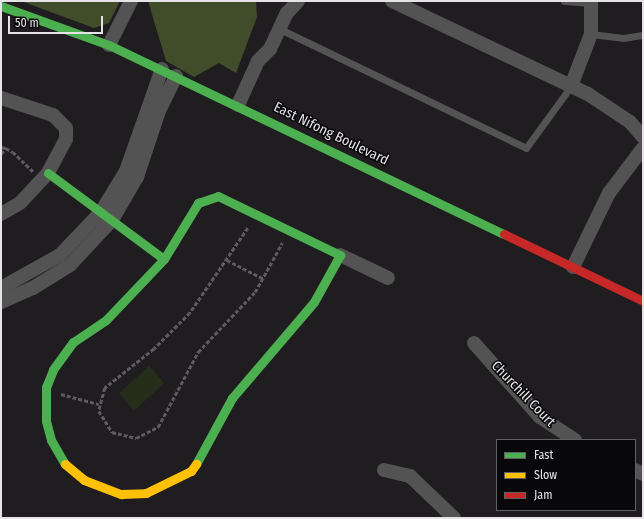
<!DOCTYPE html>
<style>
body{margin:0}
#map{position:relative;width:644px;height:519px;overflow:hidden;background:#1f1d1f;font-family:"Fira Sans Condensed",sans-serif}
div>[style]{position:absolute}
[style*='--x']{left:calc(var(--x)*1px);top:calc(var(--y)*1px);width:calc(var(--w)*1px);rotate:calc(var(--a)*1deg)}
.green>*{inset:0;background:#262d1a}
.forest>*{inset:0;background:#414d2a}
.path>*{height:2.5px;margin-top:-1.25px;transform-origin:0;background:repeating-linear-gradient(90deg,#5c5c5c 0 4px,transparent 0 6px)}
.lane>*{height:7px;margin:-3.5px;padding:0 3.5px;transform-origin:3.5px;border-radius:3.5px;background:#535353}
.street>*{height:14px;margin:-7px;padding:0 7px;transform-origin:7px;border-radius:7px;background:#535353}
.fast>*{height:9px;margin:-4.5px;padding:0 4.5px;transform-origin:4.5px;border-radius:4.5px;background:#4caf50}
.slow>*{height:9px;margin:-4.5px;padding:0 4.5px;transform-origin:4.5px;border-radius:4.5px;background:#ffc107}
.jam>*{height:9px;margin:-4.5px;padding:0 4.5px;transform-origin:4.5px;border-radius:4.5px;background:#c62828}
span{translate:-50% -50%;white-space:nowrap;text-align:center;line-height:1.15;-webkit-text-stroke:3px #080709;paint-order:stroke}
.street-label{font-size:14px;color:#e5e3e5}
.frame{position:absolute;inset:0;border:2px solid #e5e3e5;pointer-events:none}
.legend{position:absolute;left:496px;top:439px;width:140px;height:72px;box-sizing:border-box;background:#080709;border:1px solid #605f61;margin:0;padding:5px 7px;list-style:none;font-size:12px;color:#e5e3e5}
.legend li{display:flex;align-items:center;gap:8px;height:20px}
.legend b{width:20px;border:1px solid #605f61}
.scale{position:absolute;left:8px;top:16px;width:95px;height:18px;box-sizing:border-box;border:2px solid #e5e3e5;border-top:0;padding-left:5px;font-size:12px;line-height:14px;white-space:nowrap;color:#e5e3e5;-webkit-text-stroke:3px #080709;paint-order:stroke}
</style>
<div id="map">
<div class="green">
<i style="clip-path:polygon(149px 366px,164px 383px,134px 411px,119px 393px)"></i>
</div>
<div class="forest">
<i style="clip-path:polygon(21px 1px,120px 1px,109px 23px,94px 28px)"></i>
<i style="clip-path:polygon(148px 1px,256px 1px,257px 17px,236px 73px,219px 63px,194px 77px,166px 61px)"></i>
</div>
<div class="path">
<i style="--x:1;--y:147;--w:5;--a:11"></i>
<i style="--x:1;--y:154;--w:8;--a:-50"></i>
<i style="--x:6;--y:148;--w:8;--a:30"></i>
<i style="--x:13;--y:152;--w:29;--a:44"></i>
<i style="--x:248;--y:228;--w:103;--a:124.3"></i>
<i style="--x:190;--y:313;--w:51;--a:135"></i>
<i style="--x:154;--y:349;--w:63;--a:141.5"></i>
<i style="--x:105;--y:388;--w:24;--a:105"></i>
<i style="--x:99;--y:411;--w:25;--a:58"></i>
<i style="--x:112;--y:432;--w:25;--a:14"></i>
<i style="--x:136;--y:438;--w:25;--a:-27"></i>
<i style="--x:158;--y:427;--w:85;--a:-61.9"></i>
<i style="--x:198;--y:352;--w:83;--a:-46.5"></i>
<i style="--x:255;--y:292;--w:56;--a:-61.1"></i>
<i style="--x:227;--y:260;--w:42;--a:27.2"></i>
<i style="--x:61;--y:394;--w:39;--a:15"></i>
</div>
<div class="lane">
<i style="--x:564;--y:1;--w:28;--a:4"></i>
<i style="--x:282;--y:30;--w:271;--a:25.8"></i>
<i style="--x:526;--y:148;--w:77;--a:-54"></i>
<i style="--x:591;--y:34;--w:32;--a:7"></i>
<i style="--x:623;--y:38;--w:20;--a:-9"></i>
</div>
<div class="street">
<i style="--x:392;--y:1;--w:217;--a:25.4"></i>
<i style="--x:588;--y:94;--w:50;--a:33.7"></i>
<i style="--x:630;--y:122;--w:20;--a:49"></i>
<i style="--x:109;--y:45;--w:49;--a:-63.4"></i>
<i style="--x:571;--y:86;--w:56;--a:-69"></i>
<i style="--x:591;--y:34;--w:33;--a:-90"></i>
<i style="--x:1;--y:98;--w:55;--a:18.1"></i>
<i style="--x:53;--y:115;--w:18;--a:45"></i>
<i style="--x:66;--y:128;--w:11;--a:90"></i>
<i style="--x:66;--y:139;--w:38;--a:118"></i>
<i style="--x:48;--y:173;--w:41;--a:133"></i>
<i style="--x:20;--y:203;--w:22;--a:150"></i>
<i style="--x:238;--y:105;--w:48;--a:-65.6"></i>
<i style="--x:258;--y:61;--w:17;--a:-45"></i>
<i style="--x:270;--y:49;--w:40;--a:-65"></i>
<i style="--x:287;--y:13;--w:16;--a:-47"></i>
<i style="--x:340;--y:255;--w:53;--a:25.6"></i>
<i style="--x:573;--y:267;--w:82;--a:-64.1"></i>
<i style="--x:609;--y:193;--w:56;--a:-52.9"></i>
<i style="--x:1;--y:288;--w:68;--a:-29.2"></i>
<i style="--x:60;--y:255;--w:59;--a:-46.4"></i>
<i style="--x:101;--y:212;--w:48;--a:-58.6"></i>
<i style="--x:126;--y:171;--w:108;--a:-70.6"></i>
<i style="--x:1;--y:302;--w:35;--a:-24"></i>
<i style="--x:33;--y:288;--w:44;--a:-31.9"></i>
<i style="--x:70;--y:265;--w:62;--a:-47"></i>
<i style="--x:112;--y:220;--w:50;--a:-59.8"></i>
<i style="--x:137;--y:177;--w:70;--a:-71.6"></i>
<i style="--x:159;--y:111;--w:39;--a:-64"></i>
<i style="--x:474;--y:343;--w:99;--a:48.3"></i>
<i style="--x:540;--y:417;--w:42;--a:33.3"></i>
<i style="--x:384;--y:470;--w:27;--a:13"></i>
<i style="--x:410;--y:476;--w:61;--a:43.7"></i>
<i style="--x:635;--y:470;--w:9;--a:27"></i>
</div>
<div class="fast">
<i style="--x:1;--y:6;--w:115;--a:19.9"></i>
<i style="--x:109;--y:45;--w:438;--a:25.6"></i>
<i style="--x:48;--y:173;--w:144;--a:36.6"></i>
<i style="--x:164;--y:259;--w:84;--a:133.6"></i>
<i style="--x:106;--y:320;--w:40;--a:146"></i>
<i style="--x:73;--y:342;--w:34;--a:126"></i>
<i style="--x:53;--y:370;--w:18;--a:112"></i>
<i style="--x:46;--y:387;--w:34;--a:90"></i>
<i style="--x:46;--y:421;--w:20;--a:75"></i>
<i style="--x:51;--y:440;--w:28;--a:60"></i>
<i style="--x:164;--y:259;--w:66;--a:-58.7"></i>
<i style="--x:198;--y:203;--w:21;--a:-19"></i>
<i style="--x:218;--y:196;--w:136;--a:25.8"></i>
<i style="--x:340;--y:255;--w:54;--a:119"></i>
<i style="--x:314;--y:302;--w:126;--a:130.5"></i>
<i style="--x:232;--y:398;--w:75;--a:118.6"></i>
</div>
<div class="slow">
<i style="--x:65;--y:464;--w:25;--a:40"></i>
<i style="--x:84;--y:480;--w:40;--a:21"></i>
<i style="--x:121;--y:494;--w:25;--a:-2"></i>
<i style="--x:146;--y:493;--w:50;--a:-26.1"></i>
<i style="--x:191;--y:471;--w:9;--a:-54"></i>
</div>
<div class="jam">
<i style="--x:504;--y:234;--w:154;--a:25.7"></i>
</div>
<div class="street-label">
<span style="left:331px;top:134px;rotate:26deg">East Nifong Boulevard</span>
<span style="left:523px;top:394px;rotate:46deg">Churchill Court</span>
</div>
<div class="frame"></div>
<ul class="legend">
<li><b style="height:5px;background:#4caf50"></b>Fast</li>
<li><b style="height:5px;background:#ffc107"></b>Slow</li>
<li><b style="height:5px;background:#c62828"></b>Jam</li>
</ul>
<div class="scale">50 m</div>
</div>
